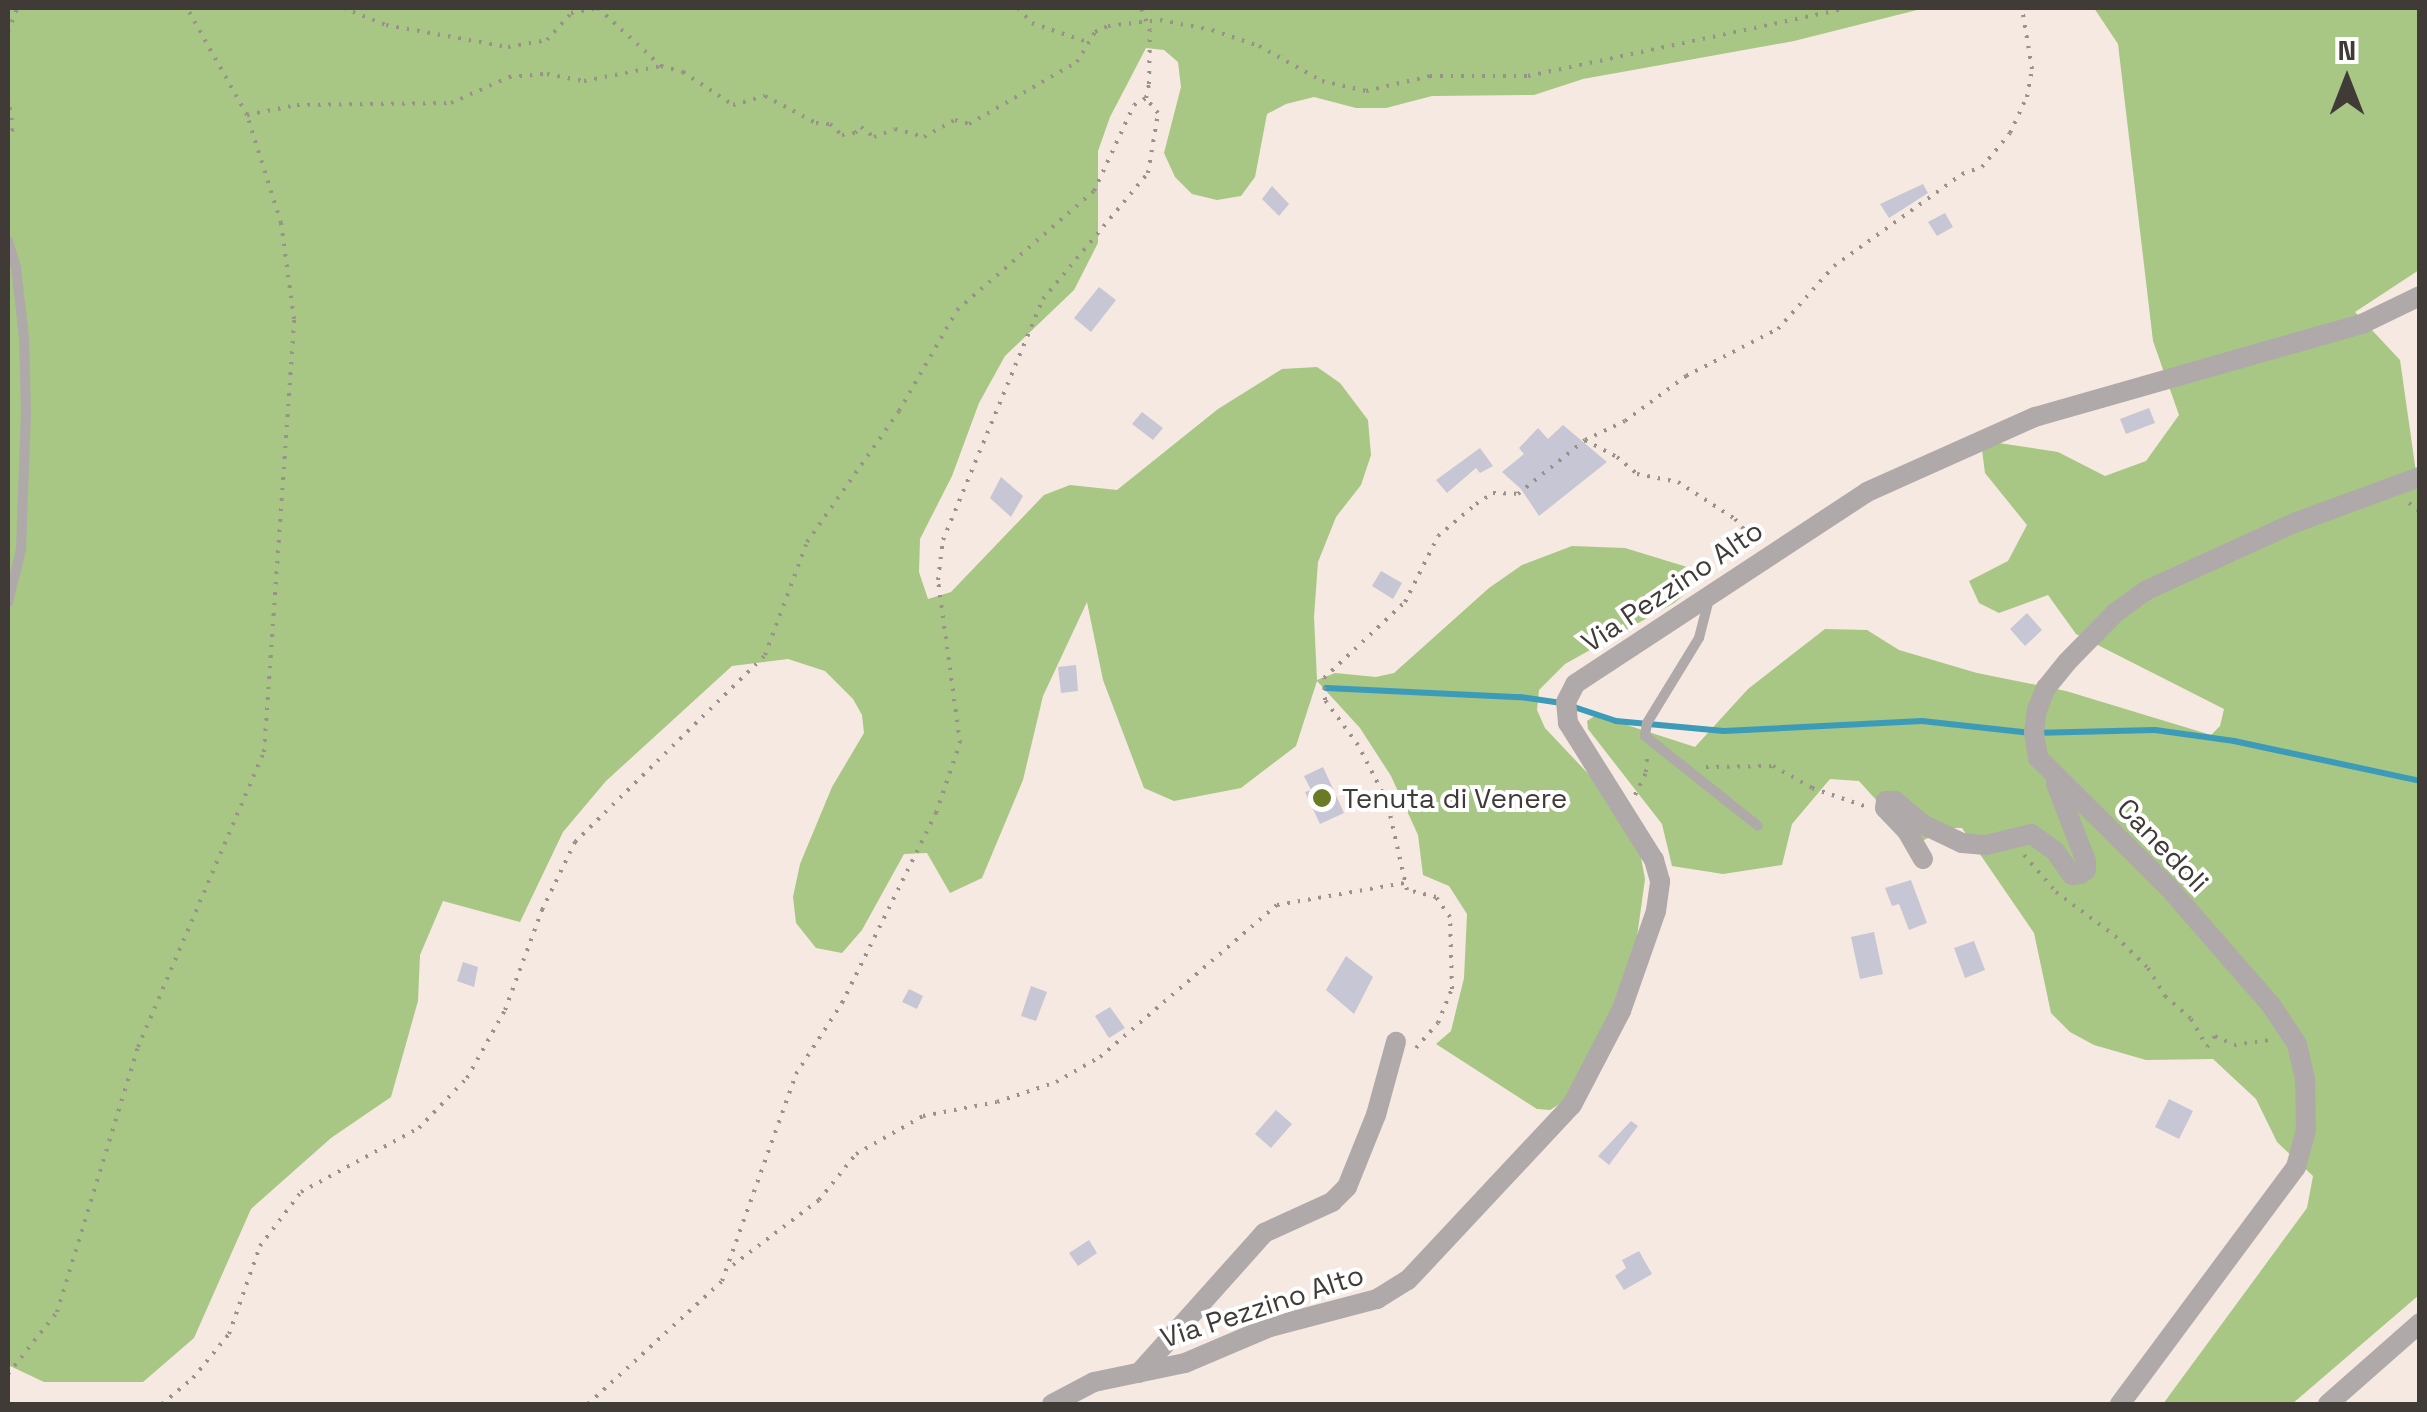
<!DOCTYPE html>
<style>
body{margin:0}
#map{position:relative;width:2427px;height:1412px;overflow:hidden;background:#f6e9e1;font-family:"Space Grotesk",sans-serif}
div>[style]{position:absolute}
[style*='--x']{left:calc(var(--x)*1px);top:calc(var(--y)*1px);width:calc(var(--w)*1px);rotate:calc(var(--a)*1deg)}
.green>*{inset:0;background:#a8c684}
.stream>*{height:6px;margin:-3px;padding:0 3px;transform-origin:3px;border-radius:3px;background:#3c9bb8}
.building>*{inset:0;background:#c6c6d4}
.path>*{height:4px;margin-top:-2px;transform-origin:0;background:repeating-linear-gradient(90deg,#9a918b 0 2.5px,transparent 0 10.5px)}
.service>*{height:10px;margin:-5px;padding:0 5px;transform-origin:5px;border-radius:5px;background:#b0a9aa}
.minor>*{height:20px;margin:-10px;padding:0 10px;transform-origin:10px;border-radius:10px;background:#b0a9aa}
.dots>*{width:28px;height:28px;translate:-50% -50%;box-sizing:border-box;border:5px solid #fff;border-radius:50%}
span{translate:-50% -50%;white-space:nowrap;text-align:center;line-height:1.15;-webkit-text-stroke:8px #fff;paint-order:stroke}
.street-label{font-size:28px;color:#413b38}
.poi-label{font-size:28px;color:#413b38}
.left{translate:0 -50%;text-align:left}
.frame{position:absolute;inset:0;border:10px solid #413b38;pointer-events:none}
.north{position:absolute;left:2297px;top:30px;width:100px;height:100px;-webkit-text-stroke:8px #fff;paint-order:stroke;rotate:0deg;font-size:28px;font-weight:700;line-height:40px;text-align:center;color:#413b38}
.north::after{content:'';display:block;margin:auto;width:35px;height:45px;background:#413b38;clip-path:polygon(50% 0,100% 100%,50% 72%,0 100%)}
</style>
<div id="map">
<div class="green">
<i style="clip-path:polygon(8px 8px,1925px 8px,1794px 41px,1583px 79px,1534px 95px,1432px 96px,1386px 108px,1356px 108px,1314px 97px,1286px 104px,1267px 114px,1255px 177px,1241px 196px,1217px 200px,1192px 194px,1175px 177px,1164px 153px,1181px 87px,1178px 62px,1164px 50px,1146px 48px,1110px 117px,1098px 151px,1098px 243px,1074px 290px,1005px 356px,979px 403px,952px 476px,920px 539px,919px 572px,928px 599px,951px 592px,1044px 495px,1070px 485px,1117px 490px,1218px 409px,1282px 369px,1317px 367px,1340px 383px,1368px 420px,1371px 455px,1361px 485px,1336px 517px,1318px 562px,1314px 617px,1317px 680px,1335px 673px,1376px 677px,1394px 673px,1489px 588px,1522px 565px,1572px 546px,1625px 548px,1710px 574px,1674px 603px,1565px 664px,1539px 690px,1537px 710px,1545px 728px,1595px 781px,1640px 852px,1645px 879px,1637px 937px,1595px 1055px,1566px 1100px,1550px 1110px,1537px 1109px,1436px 1044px,1451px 1031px,1464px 978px,1467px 914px,1449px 886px,1423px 875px,1418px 835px,1391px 776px,1360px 728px,1317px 681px,1296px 746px,1241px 788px,1174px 801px,1144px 788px,1103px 680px,1087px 602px,1043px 696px,1023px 780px,982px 878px,950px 893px,927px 853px,904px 854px,862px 930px,842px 953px,816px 948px,796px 923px,793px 897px,800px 864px,832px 787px,864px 733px,862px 715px,853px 699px,825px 671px,788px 659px,732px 666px,606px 781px,563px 832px,520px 922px,443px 901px,420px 955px,418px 1001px,391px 1097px,331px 1138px,251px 1209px,194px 1338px,143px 1382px,44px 1382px,8px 1365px)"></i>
<i style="clip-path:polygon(2094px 8px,2419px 8px,2419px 270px,2355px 312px,2400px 360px,2419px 493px,2419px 1295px,2292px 1404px,2163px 1404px,2307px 1208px,2313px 1176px,2277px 1142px,2256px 1099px,2213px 1059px,2146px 1060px,2094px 1045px,2070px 1032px,2051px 1013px,2034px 933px,1962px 828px,1948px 828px,1916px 844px,1859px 781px,1830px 779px,1792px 824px,1782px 865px,1723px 874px,1672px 866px,1662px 824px,1588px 729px,1587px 721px,1596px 715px,1695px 747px,1748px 689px,1825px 629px,1867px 630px,1899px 650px,1977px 673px,2066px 691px,2211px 735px,2220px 726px,2224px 709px,2076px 634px,2048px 595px,1999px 613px,1979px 603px,1969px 581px,2008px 561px,2027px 525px,1985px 473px,1982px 450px,1992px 442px,2058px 452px,2105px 476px,2146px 461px,2179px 415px,2153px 341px,2118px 44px)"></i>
</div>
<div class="stream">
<i style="--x:1326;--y:688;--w:194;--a:2.7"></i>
<i style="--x:1520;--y:697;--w:42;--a:8.1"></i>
<i style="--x:1562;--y:703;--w:57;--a:18.4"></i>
<i style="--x:1616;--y:721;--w:108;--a:5.3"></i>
<i style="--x:1724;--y:731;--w:198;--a:-2.9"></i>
<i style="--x:1922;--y:721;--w:110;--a:6.3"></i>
<i style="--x:2031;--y:733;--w:124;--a:-1.4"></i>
<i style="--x:2155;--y:730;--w:80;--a:7.9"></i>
<i style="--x:2234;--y:741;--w:190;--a:12.1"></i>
</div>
<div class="building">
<i style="clip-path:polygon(1923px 184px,1928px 193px,1889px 218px,1880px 204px)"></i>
<i style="clip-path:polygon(1272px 186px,1289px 204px,1279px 216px,1262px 199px)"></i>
<i style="clip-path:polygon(1945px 213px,1953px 227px,1937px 236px,1928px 222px)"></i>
<i style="clip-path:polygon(1099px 287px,1116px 300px,1091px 332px,1074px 318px)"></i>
<i style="clip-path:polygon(2149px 408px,2155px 423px,2126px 434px,2120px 419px)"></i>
<i style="clip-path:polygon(1142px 412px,1163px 428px,1153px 440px,1132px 424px)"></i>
<i style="clip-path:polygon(1563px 425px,1607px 462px,1539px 516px,1521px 489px,1502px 472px,1524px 454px,1519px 448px,1538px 428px,1548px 439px)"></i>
<i style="clip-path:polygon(1480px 448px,1493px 466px,1480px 473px,1476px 468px,1447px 493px,1436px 480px)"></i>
<i style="clip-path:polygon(1001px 477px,1023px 496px,1011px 517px,990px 498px)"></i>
<i style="clip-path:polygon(1381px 571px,1402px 583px,1393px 599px,1372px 586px)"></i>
<i style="clip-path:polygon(2027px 613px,2042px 630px,2025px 646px,2010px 629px)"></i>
<i style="clip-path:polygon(1076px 665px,1078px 691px,1061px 693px,1058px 667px)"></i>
<i style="clip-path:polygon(1323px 767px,1344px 813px,1320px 824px,1305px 792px,1311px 790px,1304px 776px)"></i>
<i style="clip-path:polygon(1911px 880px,1927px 923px,1909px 930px,1899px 904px,1892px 906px,1885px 888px)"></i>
<i style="clip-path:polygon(1874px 932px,1883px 974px,1860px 979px,1851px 937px)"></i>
<i style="clip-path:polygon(1974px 941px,1985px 970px,1965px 978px,1954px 948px)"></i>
<i style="clip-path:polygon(1346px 956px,1373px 977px,1354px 1014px,1326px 990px)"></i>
<i style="clip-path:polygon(463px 962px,478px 967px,474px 987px,457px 981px)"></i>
<i style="clip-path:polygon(1031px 986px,1047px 992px,1036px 1021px,1021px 1016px)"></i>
<i style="clip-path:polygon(909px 989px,923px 996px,917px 1009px,902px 1002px)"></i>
<i style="clip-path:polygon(1110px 1007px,1125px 1028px,1109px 1038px,1095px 1016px)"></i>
<i style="clip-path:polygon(2169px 1099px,2193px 1111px,2179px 1139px,2155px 1127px)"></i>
<i style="clip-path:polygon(1276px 1110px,1292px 1124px,1271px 1148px,1255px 1134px)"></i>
<i style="clip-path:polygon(1631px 1121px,1638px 1126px,1609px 1165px,1598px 1156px)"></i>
<i style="clip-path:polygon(1089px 1240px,1097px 1253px,1078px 1266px,1069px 1253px)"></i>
<i style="clip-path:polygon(1639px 1251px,1652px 1274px,1624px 1290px,1615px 1276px,1626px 1268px,1622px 1260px)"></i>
</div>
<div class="path">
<i style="--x:343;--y:8;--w:46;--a:21.6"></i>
<i style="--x:386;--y:25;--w:124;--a:10.2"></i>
<i style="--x:508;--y:47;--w:40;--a:-10"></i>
<i style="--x:547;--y:40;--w:36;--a:-48"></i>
<i style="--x:571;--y:13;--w:27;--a:-10"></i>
<i style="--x:598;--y:8;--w:86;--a:42.6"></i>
<i style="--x:1018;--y:8;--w:21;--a:47"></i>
<i style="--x:1032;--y:23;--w:61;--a:19"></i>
<i style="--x:8;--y:32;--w:26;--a:-69"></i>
<i style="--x:8;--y:97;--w:32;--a:81"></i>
<i style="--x:13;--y:129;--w:9;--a:126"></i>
<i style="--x:247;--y:115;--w:51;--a:-11.3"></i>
<i style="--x:297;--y:105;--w:154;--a:-0.7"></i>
<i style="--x:451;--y:103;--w:64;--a:-24.1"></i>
<i style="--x:509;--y:77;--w:38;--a:-5"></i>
<i style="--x:547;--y:74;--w:38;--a:11"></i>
<i style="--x:584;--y:81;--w:78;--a:-11"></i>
<i style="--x:661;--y:66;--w:23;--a:15"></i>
<i style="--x:683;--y:72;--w:60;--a:33.4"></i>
<i style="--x:733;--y:105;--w:33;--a:-16"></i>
<i style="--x:765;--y:96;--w:58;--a:27.9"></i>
<i style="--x:816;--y:123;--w:14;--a:4"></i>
<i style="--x:830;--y:124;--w:16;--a:43"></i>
<i style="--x:842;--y:135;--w:13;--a:-9"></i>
<i style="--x:855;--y:133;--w:8;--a:-45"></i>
<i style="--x:861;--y:127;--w:16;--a:38"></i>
<i style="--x:874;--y:137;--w:22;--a:-21"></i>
<i style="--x:895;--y:129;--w:30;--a:15"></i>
<i style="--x:924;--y:137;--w:35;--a:-29"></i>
<i style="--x:955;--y:120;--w:15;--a:16"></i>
<i style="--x:969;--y:124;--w:125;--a:-29.9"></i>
<i style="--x:1077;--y:62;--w:35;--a:-59"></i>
<i style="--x:1095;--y:32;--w:14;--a:-25"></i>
<i style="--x:1108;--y:26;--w:52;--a:-6.6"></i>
<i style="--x:1160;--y:20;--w:53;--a:10.9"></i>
<i style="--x:1212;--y:30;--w:50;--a:18.8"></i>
<i style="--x:1259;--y:46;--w:72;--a:29.1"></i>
<i style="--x:1322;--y:81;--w:45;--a:12.8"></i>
<i style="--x:1366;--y:91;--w:66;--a:-13.2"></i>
<i style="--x:1430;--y:76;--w:98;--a:0"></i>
<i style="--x:1528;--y:76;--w:327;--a:-12"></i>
<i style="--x:1585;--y:440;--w:36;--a:28"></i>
<i style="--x:1617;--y:457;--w:26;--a:40"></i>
<i style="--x:1637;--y:474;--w:42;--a:11"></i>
<i style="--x:1678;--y:482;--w:68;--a:33"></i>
<i style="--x:1735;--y:519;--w:32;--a:49"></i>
<i style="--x:2409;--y:503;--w:14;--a:39"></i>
<i style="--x:1706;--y:767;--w:67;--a:-0.9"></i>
<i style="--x:1773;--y:766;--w:45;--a:29.4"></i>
<i style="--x:1812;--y:788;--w:58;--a:19.1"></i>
<i style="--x:1635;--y:795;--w:25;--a:-64"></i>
<i style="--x:1646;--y:772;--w:15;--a:-86"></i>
<i style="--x:2024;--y:855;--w:49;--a:49.1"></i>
<i style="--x:2056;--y:892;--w:74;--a:36.7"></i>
<i style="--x:2115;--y:936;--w:46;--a:44.1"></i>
<i style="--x:2148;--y:968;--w:33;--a:59"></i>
<i style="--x:2165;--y:996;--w:35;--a:41"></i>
<i style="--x:2191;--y:1019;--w:32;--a:60"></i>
<i style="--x:2207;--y:1047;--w:14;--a:-54"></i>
<i style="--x:2215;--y:1036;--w:21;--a:25"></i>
<i style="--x:2234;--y:1045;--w:35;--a:-8"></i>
<i style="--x:1416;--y:1048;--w:33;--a:-49"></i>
<i style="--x:1438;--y:1023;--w:37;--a:-68"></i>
<i style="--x:1452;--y:989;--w:72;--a:-91.6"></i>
<i style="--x:1450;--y:917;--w:24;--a:-125"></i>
<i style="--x:1436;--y:897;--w:30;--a:-166"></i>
<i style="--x:1407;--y:890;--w:91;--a:-102.7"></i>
<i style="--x:1387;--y:801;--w:63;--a:-117.4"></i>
<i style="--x:1358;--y:745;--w:56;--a:-126.3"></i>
<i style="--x:1325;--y:700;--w:22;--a:-93"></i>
<i style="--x:1324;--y:678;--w:111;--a:-43.2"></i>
<i style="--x:1405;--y:602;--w:74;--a:-63.4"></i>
<i style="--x:1438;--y:536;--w:50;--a:-40.1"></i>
<i style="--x:1476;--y:504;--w:20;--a:-33"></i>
<i style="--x:1493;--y:493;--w:25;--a:2"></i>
<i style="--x:1518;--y:494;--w:86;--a:-38.9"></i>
<i style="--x:1585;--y:440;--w:44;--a:-25.4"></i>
<i style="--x:1625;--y:421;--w:76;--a:-36.4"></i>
<i style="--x:1686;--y:376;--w:103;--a:-27.1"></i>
<i style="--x:1778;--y:329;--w:84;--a:-48.4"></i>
<i style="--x:1834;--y:266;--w:158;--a:-35.7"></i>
<i style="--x:1962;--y:174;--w:21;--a:-19"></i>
<i style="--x:1982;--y:167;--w:44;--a:-50.5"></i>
<i style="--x:2010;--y:133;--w:40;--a:-65"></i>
<i style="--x:2027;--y:97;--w:28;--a:-80"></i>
<i style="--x:2032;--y:69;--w:62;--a:-99.3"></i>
<i style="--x:733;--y:1265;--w:108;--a:-37.1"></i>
<i style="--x:819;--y:1200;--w:59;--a:-51.2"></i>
<i style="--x:856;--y:1154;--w:77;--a:-29.6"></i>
<i style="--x:923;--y:1116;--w:75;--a:-10.7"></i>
<i style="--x:997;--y:1102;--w:62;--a:-18.7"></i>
<i style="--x:1056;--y:1082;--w:51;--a:-29.6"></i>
<i style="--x:1100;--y:1057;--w:233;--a:-40.7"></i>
<i style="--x:1277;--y:905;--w:130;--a:-9.8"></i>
<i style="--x:8;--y:1374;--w:79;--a:-51.7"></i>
<i style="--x:57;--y:1312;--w:277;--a:-73"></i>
<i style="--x:138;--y:1047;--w:321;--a:-66.9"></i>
<i style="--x:264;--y:752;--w:434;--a:-86"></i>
<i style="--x:294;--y:319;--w:97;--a:-97.7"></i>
<i style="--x:281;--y:223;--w:113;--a:-107.5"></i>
<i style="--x:247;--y:115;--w:123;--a:-119.3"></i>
<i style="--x:162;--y:1404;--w:40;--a:-40"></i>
<i style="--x:193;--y:1378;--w:57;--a:-50.7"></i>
<i style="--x:229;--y:1334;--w:93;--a:-70.6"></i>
<i style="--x:260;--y:1246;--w:68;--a:-52.8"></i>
<i style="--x:301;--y:1192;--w:134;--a:-28.5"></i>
<i style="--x:419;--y:1128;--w:69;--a:-46.2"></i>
<i style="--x:467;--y:1078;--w:78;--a:-60.8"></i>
<i style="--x:505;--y:1010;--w:107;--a:-69.7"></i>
<i style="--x:542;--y:910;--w:76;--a:-64.1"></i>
<i style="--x:575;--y:842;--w:267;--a:-44.5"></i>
<i style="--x:765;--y:655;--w:121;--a:-69.6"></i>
<i style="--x:807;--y:542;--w:160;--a:-54.9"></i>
<i style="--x:899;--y:411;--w:116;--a:-60.1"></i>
<i style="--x:957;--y:310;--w:181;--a:-41"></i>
<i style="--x:1094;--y:191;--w:95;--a:-65.1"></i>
<i style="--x:1134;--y:105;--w:14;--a:-30"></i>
<i style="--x:1146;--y:98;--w:14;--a:-78"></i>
<i style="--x:1149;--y:84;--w:53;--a:-88.9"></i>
<i style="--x:1150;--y:31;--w:25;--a:-111"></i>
<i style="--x:588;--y:1404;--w:182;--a:-42.5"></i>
<i style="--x:722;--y:1281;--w:220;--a:-70.3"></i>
<i style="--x:796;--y:1074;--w:85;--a:-57.1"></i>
<i style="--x:842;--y:1003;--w:212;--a:-63.7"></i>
<i style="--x:936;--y:813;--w:74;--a:-71.1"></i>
<i style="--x:960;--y:743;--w:164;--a:-97.7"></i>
<i style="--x:938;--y:580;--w:40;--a:-82.9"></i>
<i style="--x:943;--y:540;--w:261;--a:-67.5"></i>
<i style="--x:1043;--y:299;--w:164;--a:-50.2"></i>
<i style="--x:1148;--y:173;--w:61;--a:-80.5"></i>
<i style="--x:1158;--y:113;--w:19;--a:-129"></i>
</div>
<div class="service">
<i style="--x:8;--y:241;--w:28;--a:73"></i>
<i style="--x:16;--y:268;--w:69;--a:83.4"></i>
<i style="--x:24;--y:337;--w:75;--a:88.5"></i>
<i style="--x:26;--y:412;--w:138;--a:92.1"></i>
<i style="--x:21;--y:550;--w:54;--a:104"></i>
<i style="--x:1709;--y:599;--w:40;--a:104.4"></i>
<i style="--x:1699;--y:638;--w:100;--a:121.5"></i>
<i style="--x:1647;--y:723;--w:13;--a:99"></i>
<i style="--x:1645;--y:736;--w:144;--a:38.5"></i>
</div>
<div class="minor">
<i style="--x:1923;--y:859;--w:34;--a:-120"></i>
<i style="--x:1906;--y:830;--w:30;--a:-134"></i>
<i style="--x:1885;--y:808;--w:7;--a:-82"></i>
<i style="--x:1886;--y:801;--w:9;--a:0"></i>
<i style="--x:1895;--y:801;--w:35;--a:40"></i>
<i style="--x:1922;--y:824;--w:44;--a:25.4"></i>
<i style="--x:1962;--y:843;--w:24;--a:5"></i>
<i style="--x:1986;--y:845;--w:46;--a:-13.7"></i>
<i style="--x:2031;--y:834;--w:29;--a:35"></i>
<i style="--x:2055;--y:851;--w:29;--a:55"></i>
<i style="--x:2072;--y:875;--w:8;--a:-7"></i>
<i style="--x:2080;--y:874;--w:7;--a:-34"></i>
<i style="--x:2086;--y:870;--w:9;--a:-90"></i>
<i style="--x:2086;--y:861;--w:83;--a:-111.3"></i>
<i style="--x:1139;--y:1373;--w:188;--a:-48.2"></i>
<i style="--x:1264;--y:1233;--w:75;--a:-24.5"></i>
<i style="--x:1332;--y:1202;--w:21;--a:-45"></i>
<i style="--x:1347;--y:1187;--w:78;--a:-68.1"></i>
<i style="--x:1376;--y:1115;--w:76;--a:-74.7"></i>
<i style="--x:1052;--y:1404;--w:47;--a:-27.6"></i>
<i style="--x:1094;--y:1382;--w:93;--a:-11.8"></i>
<i style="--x:1185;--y:1363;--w:92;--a:-23"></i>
<i style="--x:1270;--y:1327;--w:111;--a:-14.7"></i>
<i style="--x:1377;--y:1299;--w:36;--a:-32"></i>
<i style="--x:1408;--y:1280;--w:240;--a:-46.9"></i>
<i style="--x:1572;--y:1105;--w:106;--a:-62.5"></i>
<i style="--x:1621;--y:1011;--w:106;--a:-70.7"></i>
<i style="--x:1656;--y:911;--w:30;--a:-82"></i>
<i style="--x:1660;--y:881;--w:22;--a:-106"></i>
<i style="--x:1654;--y:860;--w:162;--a:-122.1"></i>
<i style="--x:1568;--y:723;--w:21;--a:-95"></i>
<i style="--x:1566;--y:702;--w:20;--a:-63"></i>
<i style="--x:1575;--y:684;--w:349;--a:-33.3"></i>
<i style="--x:1867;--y:492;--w:184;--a:-24.1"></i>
<i style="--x:2035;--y:417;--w:342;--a:-15.9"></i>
<i style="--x:2364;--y:323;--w:62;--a:-25.7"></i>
<i style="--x:2120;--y:1404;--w:295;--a:-53.4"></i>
<i style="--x:2296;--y:1167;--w:39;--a:-75"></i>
<i style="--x:2306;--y:1129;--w:50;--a:-91.1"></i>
<i style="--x:2305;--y:1079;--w:36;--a:-103"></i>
<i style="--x:2297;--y:1044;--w:47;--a:-123.7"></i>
<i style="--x:2271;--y:1005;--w:157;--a:-131.1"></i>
<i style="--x:2168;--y:887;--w:183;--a:-135.2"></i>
<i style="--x:2038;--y:758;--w:25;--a:-99"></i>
<i style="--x:2034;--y:733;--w:23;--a:-83"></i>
<i style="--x:2037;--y:710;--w:24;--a:-68"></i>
<i style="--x:2046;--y:688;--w:33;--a:-51"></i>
<i style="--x:2067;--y:662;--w:69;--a:-45.6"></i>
<i style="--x:2115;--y:613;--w:37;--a:-36"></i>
<i style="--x:2145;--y:591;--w:164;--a:-24.5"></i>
<i style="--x:2294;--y:523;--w:134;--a:-20.1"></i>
<i style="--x:2328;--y:1404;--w:123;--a:-41.4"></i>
</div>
<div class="dots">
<i style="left:1322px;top:798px;background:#6b7a27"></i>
</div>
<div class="street-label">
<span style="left:1672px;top:586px;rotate:-34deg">Via Pezzino Alto</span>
<span style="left:2163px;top:845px;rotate:46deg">Canedoli</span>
<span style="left:1262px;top:1306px;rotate:-18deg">Via Pezzino Alto</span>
</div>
<div class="poi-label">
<span class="left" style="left:1342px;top:798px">Tenuta di Venere</span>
</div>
<div class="frame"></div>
<div class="north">N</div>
</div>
